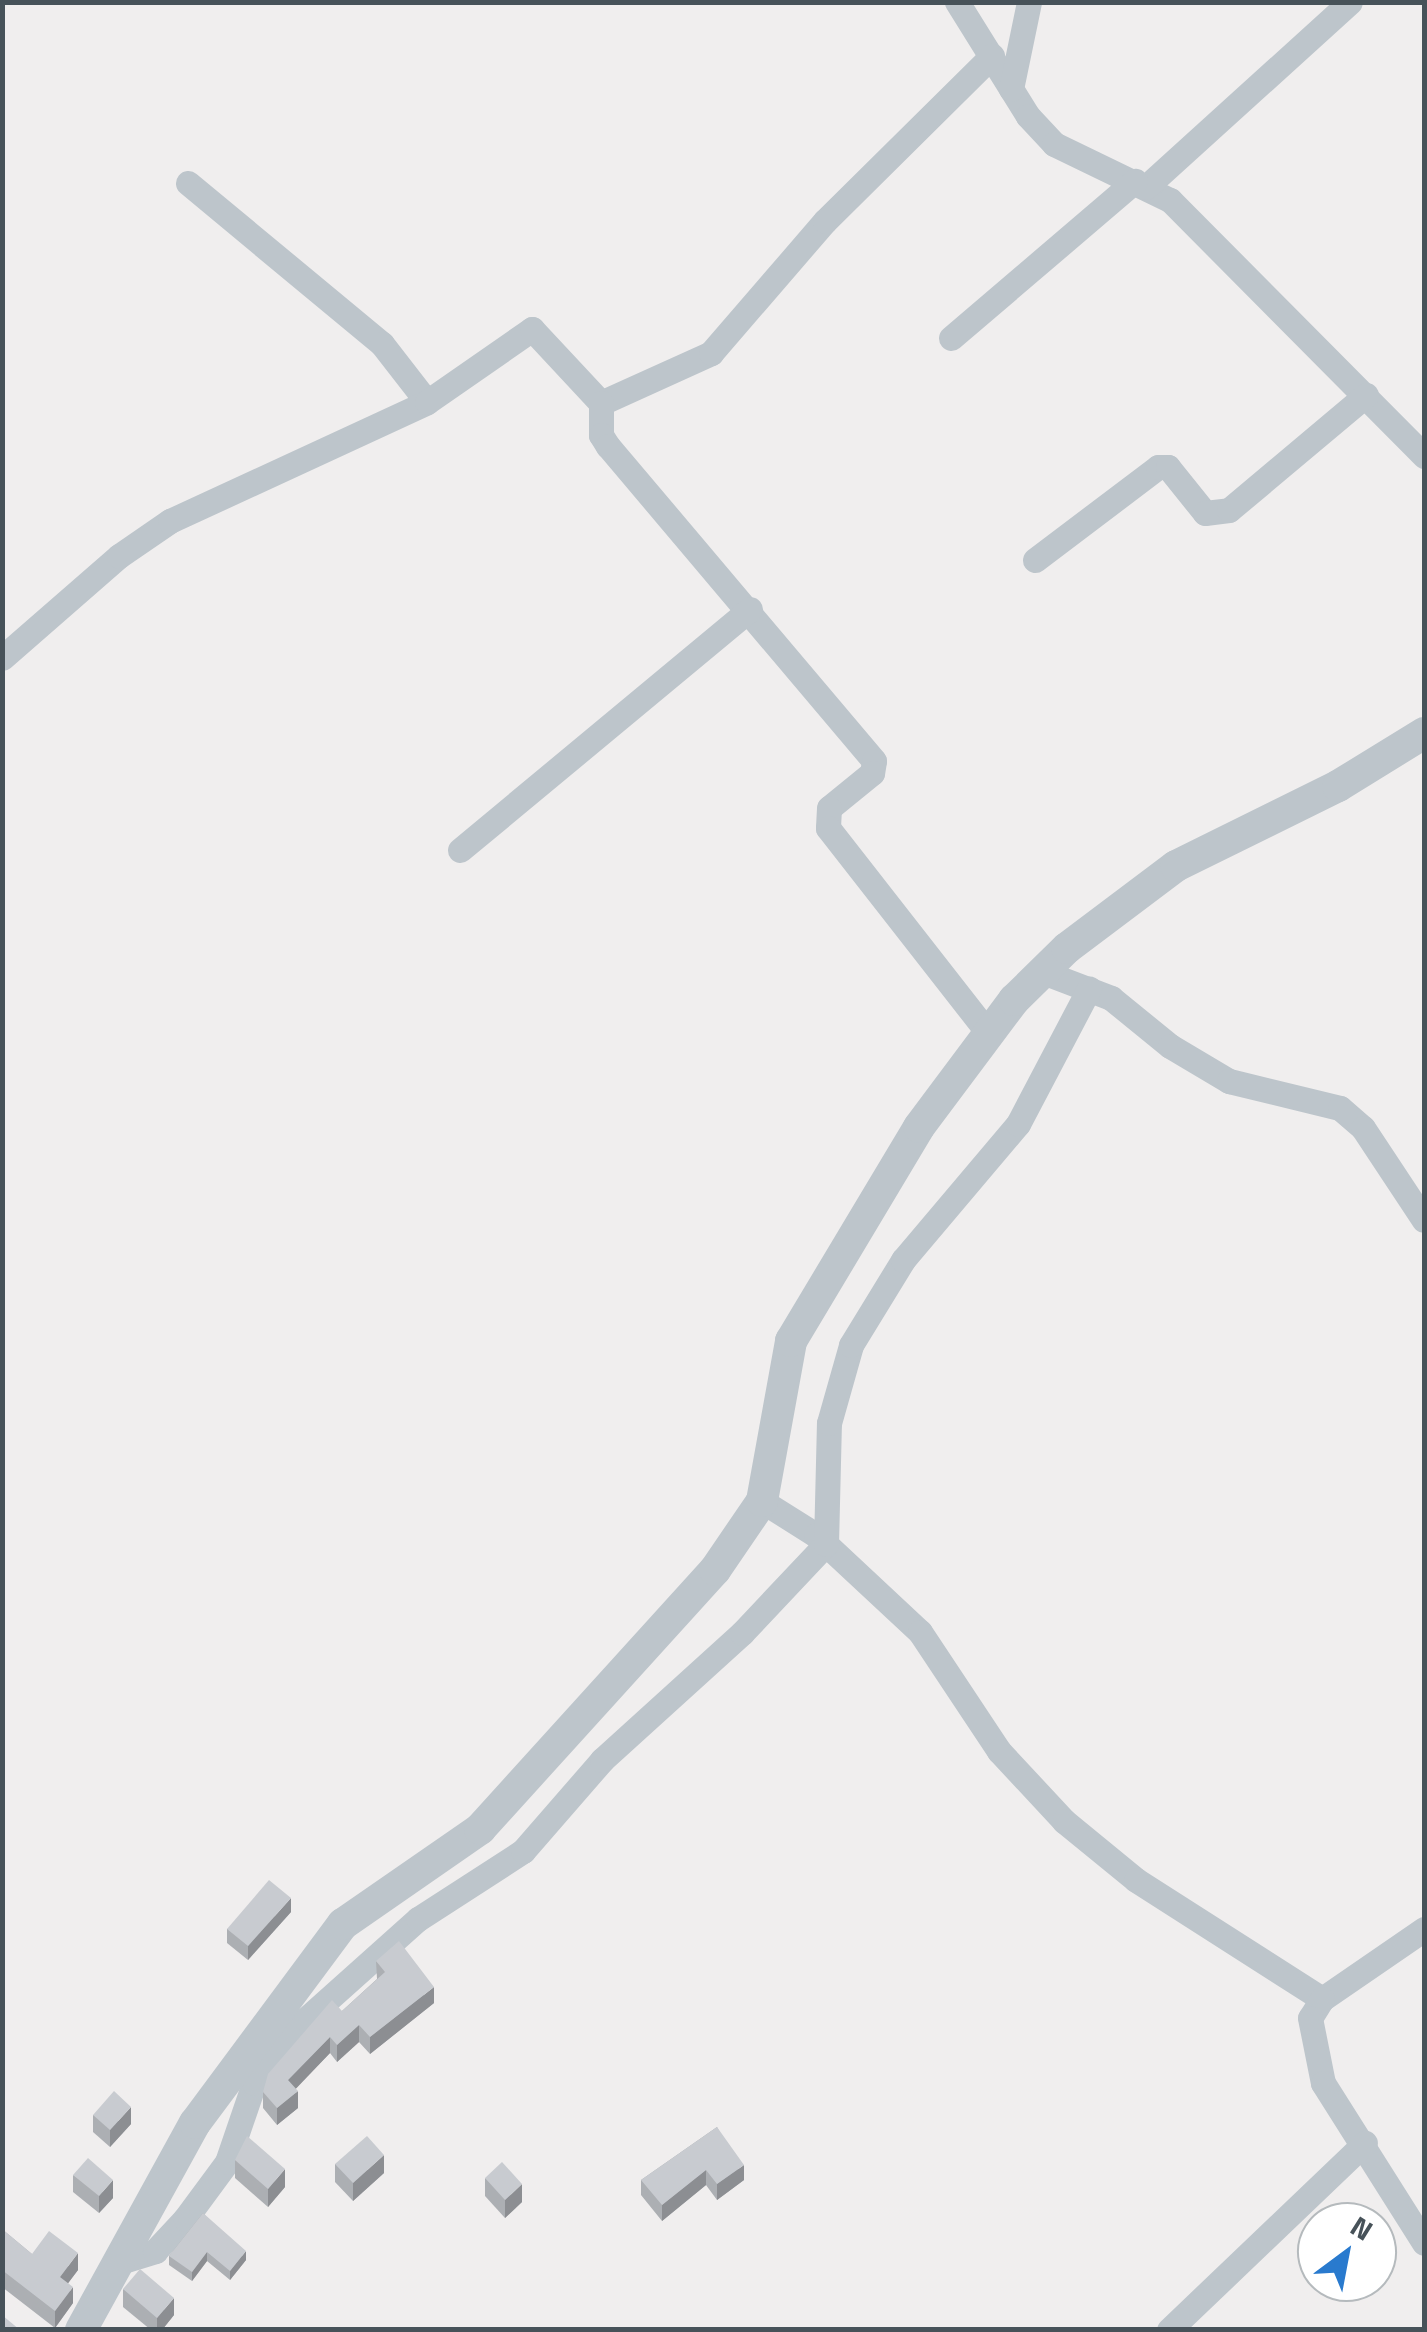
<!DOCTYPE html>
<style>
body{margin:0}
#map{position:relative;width:1427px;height:2332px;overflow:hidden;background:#f0eeee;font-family:"Titillium Web",sans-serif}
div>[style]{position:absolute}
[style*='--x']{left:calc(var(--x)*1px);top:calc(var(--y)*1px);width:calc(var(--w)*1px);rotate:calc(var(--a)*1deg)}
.minor>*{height:25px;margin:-12.5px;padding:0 12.5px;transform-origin:12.5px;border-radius:12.5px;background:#bdc5cb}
.tertiary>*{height:32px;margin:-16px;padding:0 16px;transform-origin:16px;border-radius:16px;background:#bdc5cb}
.wall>*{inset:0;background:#acafb3}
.shaded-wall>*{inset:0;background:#8c8e92}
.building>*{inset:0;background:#c8cbd0}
span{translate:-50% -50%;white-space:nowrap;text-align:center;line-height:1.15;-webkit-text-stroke:10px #fff;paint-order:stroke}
.frame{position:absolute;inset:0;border:5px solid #475259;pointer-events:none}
.north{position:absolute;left:1297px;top:2202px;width:100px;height:100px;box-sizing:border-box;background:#fff;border:2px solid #b5babd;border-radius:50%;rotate:32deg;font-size:28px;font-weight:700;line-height:40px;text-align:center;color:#475259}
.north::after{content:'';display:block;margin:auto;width:35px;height:45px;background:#297ace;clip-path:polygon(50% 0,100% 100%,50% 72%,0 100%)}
</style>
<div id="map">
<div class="minor">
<i style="--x:957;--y:2;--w:134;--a:58.1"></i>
<i style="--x:1028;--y:116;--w:38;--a:47"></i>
<i style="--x:1054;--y:144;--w:129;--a:25.8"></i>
<i style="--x:1170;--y:200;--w:361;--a:45.2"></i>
<i style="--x:1011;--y:89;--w:89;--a:-78.3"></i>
<i style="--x:188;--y:183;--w:252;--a:39.7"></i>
<i style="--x:382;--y:344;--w:73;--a:52.2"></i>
<i style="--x:1146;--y:187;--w:275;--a:-42.2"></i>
<i style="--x:951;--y:338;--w:242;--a:-40.5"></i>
<i style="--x:601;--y:403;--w:121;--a:-24.4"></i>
<i style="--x:711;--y:353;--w:174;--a:-49.2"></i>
<i style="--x:825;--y:221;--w:235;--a:-44.7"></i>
<i style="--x:1035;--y:560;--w:154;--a:-37.1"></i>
<i style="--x:1158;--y:467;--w:10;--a:0"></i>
<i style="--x:1168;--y:467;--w:59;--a:51.2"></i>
<i style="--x:1205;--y:513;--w:24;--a:-7"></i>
<i style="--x:1229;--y:510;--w:179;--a:-40"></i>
<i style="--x:2;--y:658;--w:155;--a:-41.1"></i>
<i style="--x:119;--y:556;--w:62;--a:-34.5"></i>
<i style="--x:170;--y:521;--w:283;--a:-24.8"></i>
<i style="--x:427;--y:402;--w:128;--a:-34.8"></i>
<i style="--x:532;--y:329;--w:101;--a:47"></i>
<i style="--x:601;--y:403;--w:32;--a:90"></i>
<i style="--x:601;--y:435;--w:13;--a:58"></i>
<i style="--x:608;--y:446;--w:412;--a:49.8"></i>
<i style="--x:874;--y:761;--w:12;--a:99"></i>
<i style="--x:872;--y:773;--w:55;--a:140.9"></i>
<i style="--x:829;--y:808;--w:20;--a:93"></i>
<i style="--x:828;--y:828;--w:260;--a:52"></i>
<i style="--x:460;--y:850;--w:377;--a:-39.7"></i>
<i style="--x:1043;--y:972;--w:73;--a:20.9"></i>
<i style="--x:1111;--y:998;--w:76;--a:39.1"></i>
<i style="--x:1170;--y:1046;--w:69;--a:30.7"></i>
<i style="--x:1229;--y:1081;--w:114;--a:13.7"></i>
<i style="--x:1340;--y:1108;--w:30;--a:41"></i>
<i style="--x:1363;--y:1128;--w:110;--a:56.5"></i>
<i style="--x:762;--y:1501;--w:64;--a:32.2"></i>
<i style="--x:816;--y:1535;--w:142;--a:43"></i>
<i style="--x:920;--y:1632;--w:143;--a:56.4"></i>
<i style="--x:999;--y:1751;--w:96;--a:47.1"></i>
<i style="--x:1064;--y:1821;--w:93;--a:39.3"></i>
<i style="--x:1136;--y:1880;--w:221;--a:32.6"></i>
<i style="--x:1424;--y:1929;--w:124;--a:145.5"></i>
<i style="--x:1322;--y:1999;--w:22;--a:122"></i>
<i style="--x:1310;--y:2018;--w:66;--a:78.7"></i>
<i style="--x:1323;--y:2083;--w:189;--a:57.7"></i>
<i style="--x:123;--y:2261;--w:34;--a:-17"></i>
<i style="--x:155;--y:2251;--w:44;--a:-46.8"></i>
<i style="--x:185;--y:2219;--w:71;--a:-53.6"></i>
<i style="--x:227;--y:2162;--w:83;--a:-71.1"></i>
<i style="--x:254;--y:2083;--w:82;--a:-50.9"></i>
<i style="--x:306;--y:2019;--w:150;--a:-41.8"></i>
<i style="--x:418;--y:1919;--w:125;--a:-32.9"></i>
<i style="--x:523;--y:1851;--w:121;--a:-49"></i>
<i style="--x:602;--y:1760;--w:189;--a:-42.2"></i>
<i style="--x:742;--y:1633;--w:122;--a:-46.7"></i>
<i style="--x:826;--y:1544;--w:121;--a:-88.6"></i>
<i style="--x:829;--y:1423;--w:81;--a:-74.2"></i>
<i style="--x:851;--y:1345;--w:100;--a:-58.5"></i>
<i style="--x:903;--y:1260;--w:178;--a:-49.8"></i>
<i style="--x:1018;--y:1124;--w:153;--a:-62.3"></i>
<i style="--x:1169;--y:2330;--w:271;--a:-43.7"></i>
</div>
<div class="tertiary">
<i style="--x:81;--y:2330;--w:236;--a:-61.2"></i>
<i style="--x:195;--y:2123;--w:248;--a:-53.4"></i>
<i style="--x:343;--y:1924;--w:167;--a:-34.7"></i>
<i style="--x:480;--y:1829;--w:350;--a:-47.8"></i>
<i style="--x:715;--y:1570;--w:83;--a:-55.7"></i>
<i style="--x:762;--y:1501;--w:163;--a:-79.7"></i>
<i style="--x:791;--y:1341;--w:249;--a:-59.1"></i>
<i style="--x:919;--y:1127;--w:159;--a:-53.2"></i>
<i style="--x:1014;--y:1000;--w:74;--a:-44.5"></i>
<i style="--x:1067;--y:948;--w:136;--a:-37"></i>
<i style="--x:1176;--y:866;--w:181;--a:-26.3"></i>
<i style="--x:1338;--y:786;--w:101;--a:-31.6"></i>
</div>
<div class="wall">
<i style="clip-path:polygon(291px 1912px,248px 1960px,227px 1943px,227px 1929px)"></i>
<i style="clip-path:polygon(376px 1961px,434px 2003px,370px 2054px,359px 2042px,337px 2062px,330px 2053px,295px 2089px,298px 2108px,277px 2125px,263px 2108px,263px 2092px,342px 2011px,377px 1979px)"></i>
<i style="clip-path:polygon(93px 2115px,131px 2124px,110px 2147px,93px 2132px)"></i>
<i style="clip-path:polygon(717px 2127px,744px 2180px,717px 2200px,706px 2185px,662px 2221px,641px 2195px,641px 2180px)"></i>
<i style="clip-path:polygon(235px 2160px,285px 2187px,268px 2207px,235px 2178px)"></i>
<i style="clip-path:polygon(335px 2164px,384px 2173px,353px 2201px,335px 2182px)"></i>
<i style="clip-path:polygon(73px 2175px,113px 2198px,99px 2213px,73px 2192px)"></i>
<i style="clip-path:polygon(485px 2178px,522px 2202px,505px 2218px,485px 2196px)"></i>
<i style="clip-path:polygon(203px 2213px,246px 2260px,230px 2280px,207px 2261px,192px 2281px,169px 2265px,169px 2256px)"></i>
<i style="clip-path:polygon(2px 2229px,32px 2254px,78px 2270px,68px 2283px,73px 2303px,55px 2328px,2px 2287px)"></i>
<i style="clip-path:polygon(123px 2289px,174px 2315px,162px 2330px,151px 2330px,123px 2307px)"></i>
</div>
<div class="shaded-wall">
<i style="clip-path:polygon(291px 1898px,291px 1912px,248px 1960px,248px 1946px)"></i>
<i style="clip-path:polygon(434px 1987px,434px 2003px,370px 2054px,370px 2037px)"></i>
<i style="clip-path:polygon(359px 2025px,359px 2042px,337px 2062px,337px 2045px)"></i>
<i style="clip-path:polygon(330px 2037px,330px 2053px,288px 2097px,288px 2080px)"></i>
<i style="clip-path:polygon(298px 2091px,298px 2108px,277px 2125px,277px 2108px)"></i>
<i style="clip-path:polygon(131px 2107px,131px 2124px,110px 2147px,110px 2130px)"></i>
<i style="clip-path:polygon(384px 2155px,384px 2173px,353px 2201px,353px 2183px)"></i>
<i style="clip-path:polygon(744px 2165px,744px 2180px,717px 2200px,717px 2184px)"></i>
<i style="clip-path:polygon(285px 2169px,285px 2187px,268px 2207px,268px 2189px)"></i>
<i style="clip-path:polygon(706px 2170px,706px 2185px,662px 2221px,662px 2205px)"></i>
<i style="clip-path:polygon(113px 2180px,113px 2198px,99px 2213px,99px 2196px)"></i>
<i style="clip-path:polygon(522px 2184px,522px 2202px,505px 2218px,505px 2200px)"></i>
<i style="clip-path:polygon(246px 2251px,246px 2260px,230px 2280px,230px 2271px)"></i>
<i style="clip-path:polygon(207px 2252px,207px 2261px,192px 2281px,192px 2272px)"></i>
<i style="clip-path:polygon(78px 2253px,78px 2270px,60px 2294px,60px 2277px)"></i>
<i style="clip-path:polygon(73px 2287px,73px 2303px,55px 2328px,55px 2311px)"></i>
<i style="clip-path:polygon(174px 2298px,174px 2315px,162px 2330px,157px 2330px,157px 2318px)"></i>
</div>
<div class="building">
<i style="clip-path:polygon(269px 1880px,291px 1898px,248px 1946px,227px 1929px)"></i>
<i style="clip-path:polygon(399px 1941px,434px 1987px,370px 2037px,359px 2025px,337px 2045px,330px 2037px,288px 2080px,298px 2091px,277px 2108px,263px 2092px,268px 2074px,332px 2000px,342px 2011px,385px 1972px,376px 1961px)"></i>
<i style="clip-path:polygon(114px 2091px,131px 2107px,110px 2130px,93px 2115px)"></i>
<i style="clip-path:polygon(717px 2127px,744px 2165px,717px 2184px,706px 2170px,662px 2205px,641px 2180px)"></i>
<i style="clip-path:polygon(247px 2136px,285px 2169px,268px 2189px,235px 2160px)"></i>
<i style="clip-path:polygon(367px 2136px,384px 2155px,353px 2183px,335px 2164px)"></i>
<i style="clip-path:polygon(88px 2158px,113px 2180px,99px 2196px,73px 2175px)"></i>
<i style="clip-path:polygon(502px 2162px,522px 2184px,505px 2200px,485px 2178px)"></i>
<i style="clip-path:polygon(203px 2213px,246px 2251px,230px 2271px,207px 2252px,192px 2272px,169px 2256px)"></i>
<i style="clip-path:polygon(2px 2229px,32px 2254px,49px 2231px,78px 2253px,60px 2277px,73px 2287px,55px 2311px,2px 2270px)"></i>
<i style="clip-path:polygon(140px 2269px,174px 2298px,157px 2318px,123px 2289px)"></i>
<i style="clip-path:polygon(2px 2315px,20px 2330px,2px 2330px)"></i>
</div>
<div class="frame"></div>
<div class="north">N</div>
</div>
